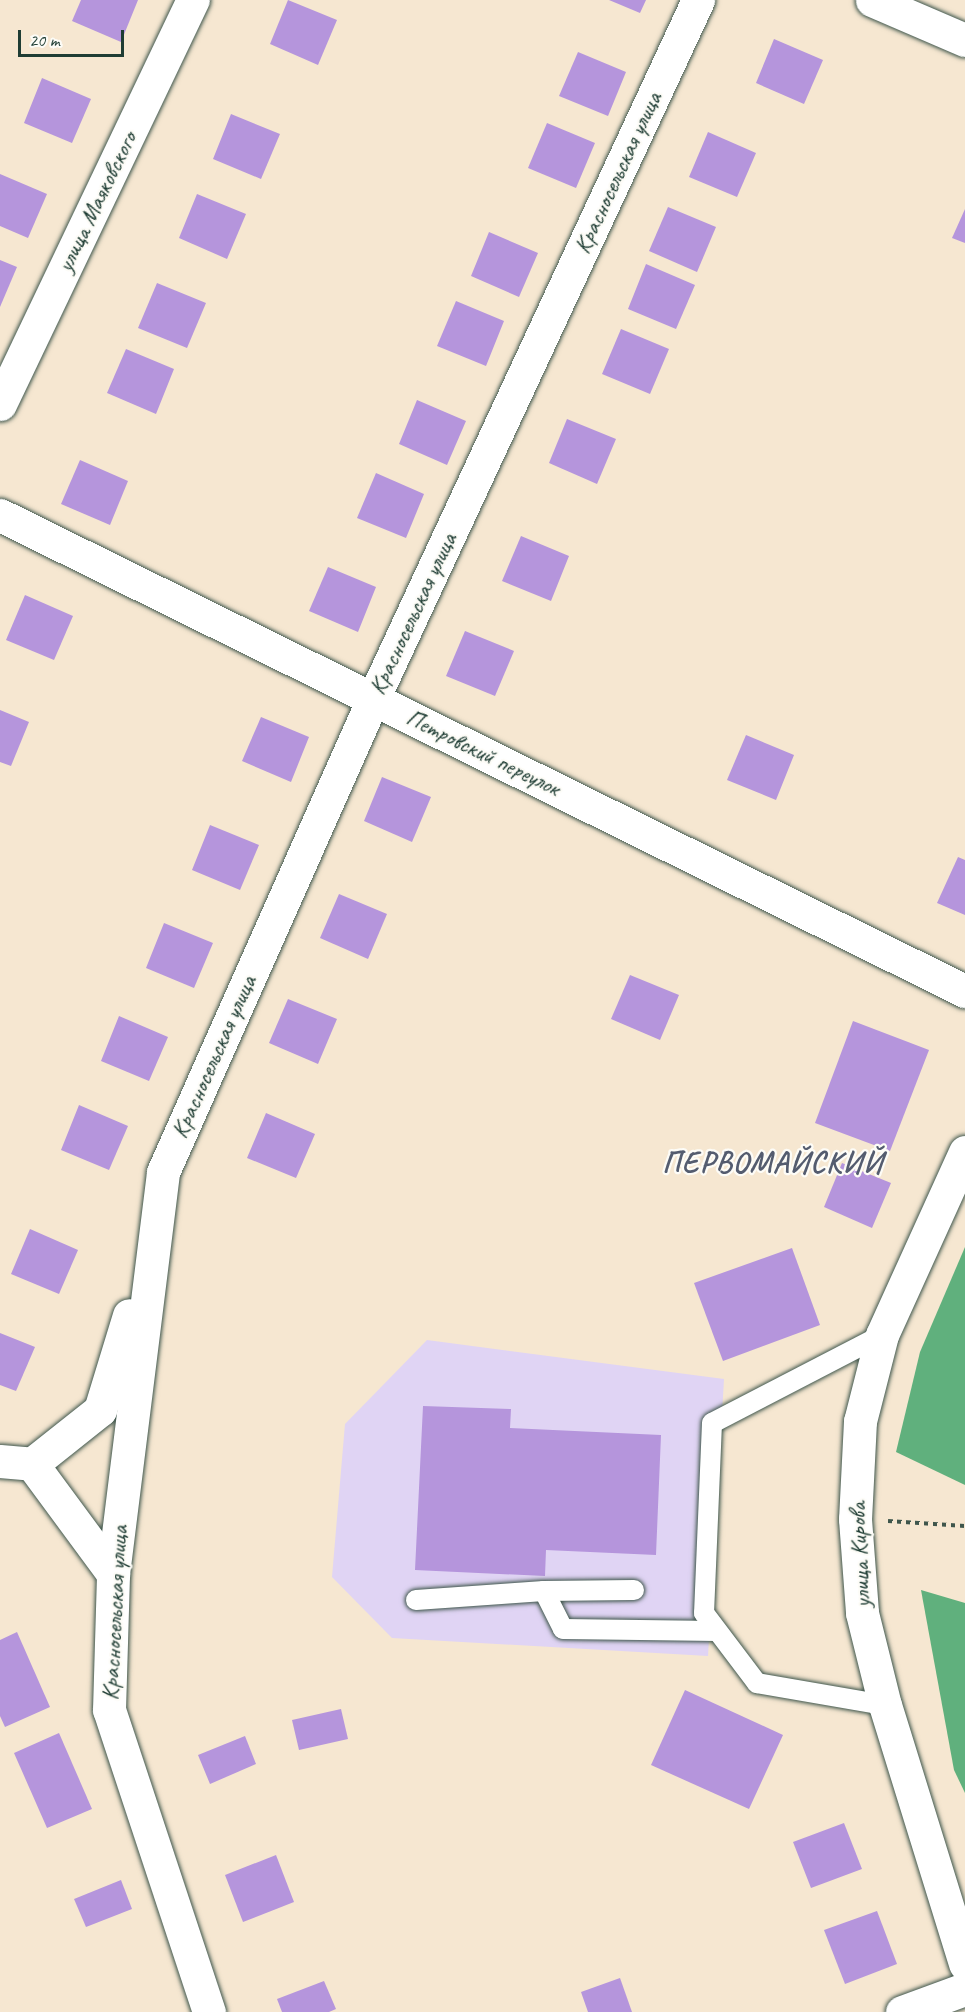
<!DOCTYPE html>
<meta charset="utf-8">
<style>
body{margin:0}
#map{position:relative;width:965px;height:2012px;overflow:hidden;background:#f6e7d1;font-family:Caveat,sans-serif}
div>[style]{position:absolute}
[style*='--x']{left:calc(var(--x)*1px);top:calc(var(--y)*1px);width:calc(var(--w)*1px);rotate:calc(var(--a)*1deg)}
.built>*{inset:0;background:#e0d4f4}
.forest>*{inset:0;background:#60b07d}
.building>*{inset:0;background:#b595dc}
.path>*{height:4px;margin-top:-2px;transform-origin:0;background:repeating-linear-gradient(90deg,#3f564c 0 4.5px,transparent 0 9px)}
.roads{filter:drop-shadow(0 0 2px #3f564c) drop-shadow(0 0 2px #3f564c)}
.service>*{height:20px;margin:-10px;padding:0 10px;transform-origin:10px;border-radius:10px;background:#fff}
.minor>*{height:33px;margin:-16.5px;padding:0 16.5px;transform-origin:16.5px;border-radius:16.5px;background:#fff}
.tertiary>*{height:33px;margin:-16.5px;padding:0 16.5px;transform-origin:16.5px;border-radius:16.5px;background:#fff}
span{translate:-50% -50%;white-space:nowrap;text-align:center;line-height:1.15;-webkit-text-stroke:4.5px #fdfcf7;paint-order:stroke}
.street-label{font-size:24px;color:#1f3d34}
.district-label{font-size:30px;color:#545c6f;font-weight:700;letter-spacing:1.5px}
.scale{position:absolute;left:18px;top:30px;width:106px;height:27px;box-sizing:border-box;border:3px solid #1f3d34;border-top:0;padding-left:8px;font-size:18px;line-height:21px;white-space:nowrap;color:#1f3d34;-webkit-text-stroke:4px #fdfcf7;paint-order:stroke}
</style>
<div id="map">
<div class="built">
<i style="clip-path:polygon(427px 1340px,724px 1379px,708px 1656px,392px 1638px,332px 1577px,345px 1424px)"></i>
</div>
<div class="forest">
<i style="clip-path:polygon(965px 1247px,965px 1485px,896px 1452px,920px 1352px)"></i>
<i style="clip-path:polygon(921px 1590px,965px 1603px,965px 1793px,954px 1770px)"></i>
</div>
<div class="building">
<i style="clip-path:polygon(81px 0,138px 0,121px 42px,72px 21px)"></i>
<i style="clip-path:polygon(288px 0,337px 20px,318px 65px,270px 44px)"></i>
<i style="clip-path:polygon(609px 0,646px 0,640px 13px)"></i>
<i style="clip-path:polygon(774px 39px,823px 60px,804px 104px,756px 83px)"></i>
<i style="clip-path:polygon(578px 52px,626px 72px,608px 116px,559px 96px)"></i>
<i style="clip-path:polygon(42px 78px,91px 99px,72px 143px,24px 123px)"></i>
<i style="clip-path:polygon(231px 114px,280px 134px,261px 179px,213px 159px)"></i>
<i style="clip-path:polygon(547px 123px,595px 143px,576px 188px,528px 168px)"></i>
<i style="clip-path:polygon(708px 132px,756px 153px,737px 197px,689px 177px)"></i>
<i style="clip-path:polygon(0 174px,47px 194px,28px 238px,0 226px)"></i>
<i style="clip-path:polygon(197px 194px,246px 214px,227px 259px,179px 238px)"></i>
<i style="clip-path:polygon(668px 207px,716px 227px,697px 272px,649px 251px)"></i>
<i style="clip-path:polygon(965px 209px,965px 243px,952px 238px)"></i>
<i style="clip-path:polygon(489px 232px,538px 253px,519px 297px,471px 276px)"></i>
<i style="clip-path:polygon(0 260px,17px 267px,0 307px)"></i>
<i style="clip-path:polygon(646px 264px,695px 285px,676px 329px,628px 309px)"></i>
<i style="clip-path:polygon(157px 283px,206px 303px,187px 348px,138px 328px)"></i>
<i style="clip-path:polygon(456px 301px,504px 321px,486px 366px,437px 346px)"></i>
<i style="clip-path:polygon(621px 329px,669px 349px,650px 394px,602px 374px)"></i>
<i style="clip-path:polygon(126px 349px,174px 369px,156px 414px,107px 393px)"></i>
<i style="clip-path:polygon(417px 400px,466px 421px,447px 465px,399px 444px)"></i>
<i style="clip-path:polygon(567px 419px,616px 439px,597px 484px,549px 463px)"></i>
<i style="clip-path:polygon(80px 460px,128px 481px,110px 525px,61px 504px)"></i>
<i style="clip-path:polygon(376px 473px,424px 494px,406px 538px,357px 518px)"></i>
<i style="clip-path:polygon(521px 536px,569px 556px,551px 601px,502px 581px)"></i>
<i style="clip-path:polygon(328px 567px,376px 587px,358px 632px,309px 611px)"></i>
<i style="clip-path:polygon(25px 595px,73px 616px,54px 660px,6px 640px)"></i>
<i style="clip-path:polygon(465px 631px,514px 651px,495px 696px,446px 676px)"></i>
<i style="clip-path:polygon(0 710px,29px 722px,11px 766px,0 762px)"></i>
<i style="clip-path:polygon(261px 717px,309px 737px,291px 782px,242px 761px)"></i>
<i style="clip-path:polygon(746px 735px,794px 755px,776px 800px,727px 780px)"></i>
<i style="clip-path:polygon(382px 777px,431px 797px,412px 842px,364px 821px)"></i>
<i style="clip-path:polygon(210px 825px,259px 845px,240px 890px,192px 870px)"></i>
<i style="clip-path:polygon(958px 857px,965px 860px,965px 915px,937px 903px)"></i>
<i style="clip-path:polygon(339px 894px,387px 914px,368px 959px,320px 938px)"></i>
<i style="clip-path:polygon(164px 923px,213px 943px,194px 988px,146px 968px)"></i>
<i style="clip-path:polygon(630px 975px,679px 995px,660px 1040px,611px 1019px)"></i>
<i style="clip-path:polygon(288px 999px,337px 1019px,318px 1064px,269px 1043px)"></i>
<i style="clip-path:polygon(119px 1016px,168px 1037px,149px 1081px,101px 1061px)"></i>
<i style="clip-path:polygon(853px 1021px,929px 1050px,890px 1151px,815px 1123px)"></i>
<i style="clip-path:polygon(79px 1105px,128px 1126px,109px 1170px,61px 1150px)"></i>
<i style="clip-path:polygon(266px 1113px,315px 1134px,296px 1178px,247px 1158px)"></i>
<i style="clip-path:polygon(842px 1163px,891px 1183px,872px 1228px,824px 1207px)"></i>
<i style="clip-path:polygon(30px 1229px,78px 1250px,59px 1294px,11px 1274px)"></i>
<i style="clip-path:polygon(792px 1248px,820px 1325px,723px 1361px,694px 1283px)"></i>
<i style="clip-path:polygon(0 1333px,35px 1347px,16px 1391px,0 1385px)"></i>
<i style="clip-path:polygon(423px 1406px,511px 1409px,510px 1428px,661px 1435px,656px 1555px,546px 1550px,545px 1576px,415px 1570px)"></i>
<i style="clip-path:polygon(17px 1632px,50px 1707px,5px 1727px,0 1716px,0 1640px)"></i>
<i style="clip-path:polygon(685px 1690px,783px 1735px,749px 1809px,651px 1765px)"></i>
<i style="clip-path:polygon(341px 1709px,348px 1739px,299px 1750px,292px 1720px)"></i>
<i style="clip-path:polygon(59px 1733px,92px 1809px,47px 1828px,14px 1753px)"></i>
<i style="clip-path:polygon(245px 1736px,256px 1764px,210px 1784px,198px 1755px)"></i>
<i style="clip-path:polygon(844px 1823px,862px 1869px,811px 1888px,793px 1842px)"></i>
<i style="clip-path:polygon(276px 1855px,294px 1902px,243px 1922px,225px 1875px)"></i>
<i style="clip-path:polygon(121px 1880px,132px 1909px,86px 1927px,74px 1899px)"></i>
<i style="clip-path:polygon(877px 1911px,897px 1964px,845px 1984px,824px 1930px)"></i>
<i style="clip-path:polygon(620px 1978px,632px 2012px,588px 2012px,581px 1992px)"></i>
<i style="clip-path:polygon(324px 1981px,336px 2009px,329px 2012px,282px 2012px,277px 1999px)"></i>
</div>
<div class="path">
<i style="--x:888;--y:1521;--w:77;--a:3.7"></i>
</div>
<div class="roads">
<div class="service">
<i style="--x:882;--y:1335;--w:191;--a:152.6"></i>
<i style="--x:712;--y:1423;--w:190;--a:92.4"></i>
<i style="--x:704;--y:1613;--w:88;--a:52.9"></i>
<i style="--x:757;--y:1683;--w:130;--a:9.8"></i>
<i style="--x:544;--y:1591;--w:90;--a:-0.6"></i>
<i style="--x:416;--y:1600;--w:128;--a:-4"></i>
<i style="--x:544;--y:1591;--w:42;--a:63.4"></i>
<i style="--x:563;--y:1629;--w:154;--a:0.7"></i>
</div>
<div class="minor">
<i style="--x:872;--y:0;--w:101;--a:23.3"></i>
<i style="--x:0;--y:404;--w:448;--a:-64.5"></i>
<i style="--x:0;--y:515;--w:1076;--a:26.26"></i>
<i style="--x:0;--y:1461;--w:32;--a:5"></i>
<i style="--x:32;--y:1464;--w:137;--a:53.6"></i>
<i style="--x:32;--y:1464;--w:87;--a:-38.5"></i>
<i style="--x:100;--y:1410;--w:99;--a:-73"></i>
<i style="--x:209;--y:2012;--w:318;--a:-108.3"></i>
<i style="--x:109;--y:1710;--w:136;--a:-88.3"></i>
<i style="--x:113;--y:1574;--w:405;--a:-82.9"></i>
<i style="--x:163;--y:1172;--w:518;--a:-66.06"></i>
<i style="--x:373;--y:699;--w:771;--a:-65.06"></i>
<i style="--x:902;--y:2012;--w:67;--a:-20.1"></i>
</div>
<div class="tertiary">
<i style="--x:965;--y:1152;--w:201;--a:114.4"></i>
<i style="--x:882;--y:1335;--w:89;--a:104.3"></i>
<i style="--x:860;--y:1421;--w:98;--a:92.9"></i>
<i style="--x:855;--y:1519;--w:94;--a:85.7"></i>
<i style="--x:862;--y:1613;--w:95;--a:76"></i>
<i style="--x:885;--y:1705;--w:271;--a:72.8"></i>
</div>
</div>
<div class="street-label">
<span style="left:618px;top:173px;rotate:-65deg">Красносельская улица</span>
<span style="left:97px;top:202px;rotate:-64deg">улица Маяковского</span>
<span style="left:413px;top:614px;rotate:-65deg">Красносельская улица</span>
<span style="left:483px;top:753px;rotate:26deg">Петровский переулок</span>
<span style="left:214px;top:1057px;rotate:-66deg">Красносельская улица</span>
<span style="left:860px;top:1555px;rotate:-93deg">улица Кирова</span>
<span style="left:115px;top:1613px;rotate:-87deg">Красносельская улица</span>
</div>
<div class="district-label">
<span style="left:773px;top:1162px">ПЕРВОМАЙСКИЙ</span>
</div>
<div class="scale">20 m</div>
</div>
